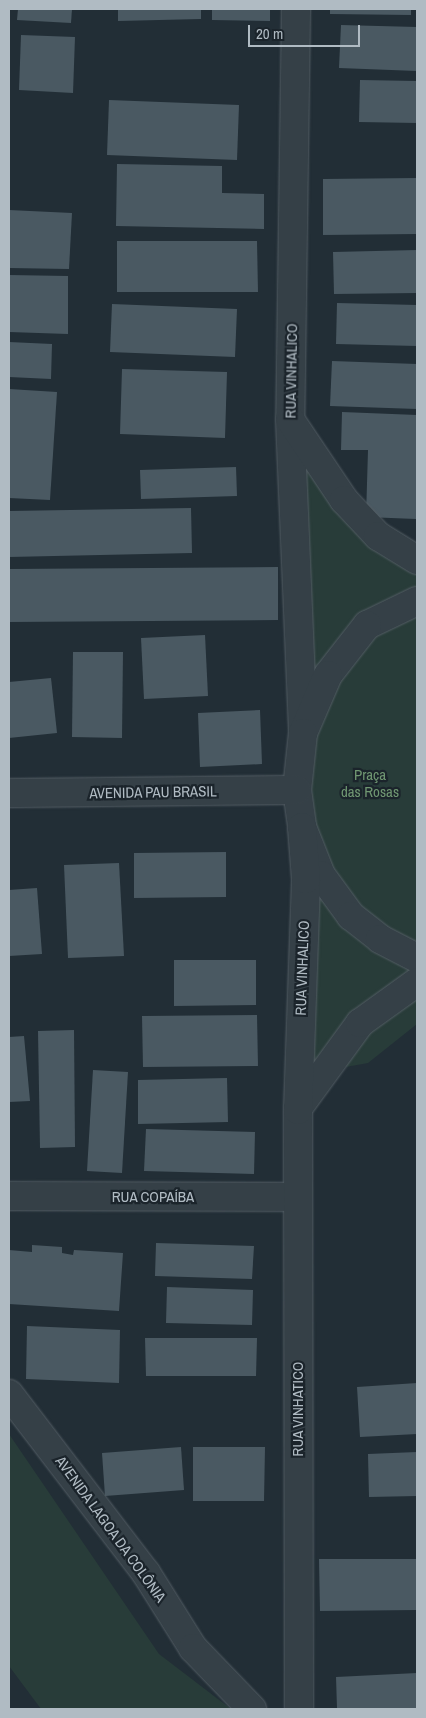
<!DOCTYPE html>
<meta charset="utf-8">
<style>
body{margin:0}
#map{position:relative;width:426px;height:1718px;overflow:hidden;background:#222e36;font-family:"Archivo Narrow",sans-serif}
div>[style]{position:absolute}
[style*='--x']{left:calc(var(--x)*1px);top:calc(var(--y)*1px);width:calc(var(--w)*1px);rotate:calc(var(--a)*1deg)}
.green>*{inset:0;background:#283c39}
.building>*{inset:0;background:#4a5962}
.roads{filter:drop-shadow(0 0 1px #535d64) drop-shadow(0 0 1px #535d64)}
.minor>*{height:28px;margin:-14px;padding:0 14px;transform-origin:14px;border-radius:14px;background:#354047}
span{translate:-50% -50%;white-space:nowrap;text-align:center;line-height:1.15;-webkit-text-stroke:4.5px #1b242b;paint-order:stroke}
.street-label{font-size:15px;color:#b0bbc3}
.park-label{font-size:15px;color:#709772}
.frame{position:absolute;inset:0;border:10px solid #b0bbc3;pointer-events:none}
.scale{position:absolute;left:248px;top:25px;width:112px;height:22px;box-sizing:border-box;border:2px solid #b0bbc3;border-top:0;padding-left:6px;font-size:15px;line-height:18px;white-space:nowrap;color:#b0bbc3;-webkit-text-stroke:4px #1b242b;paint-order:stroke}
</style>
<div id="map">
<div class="green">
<i style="clip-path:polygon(296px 455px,366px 517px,417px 548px,417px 1024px,368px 1063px,307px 1074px)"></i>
<i style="clip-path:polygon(9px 1434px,159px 1654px,231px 1709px,41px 1709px,9px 1666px)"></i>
</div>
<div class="building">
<i style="clip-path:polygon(18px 9px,72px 9px,71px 23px,17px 20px)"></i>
<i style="clip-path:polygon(118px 9px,201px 9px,201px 19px,118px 21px)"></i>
<i style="clip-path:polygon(212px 9px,270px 9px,270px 21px,212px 20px)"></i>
<i style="clip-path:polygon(330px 9px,411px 9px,411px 15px,330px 14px)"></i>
<i style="clip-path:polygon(341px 25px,417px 27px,417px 71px,339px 68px)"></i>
<i style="clip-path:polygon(21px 35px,75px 37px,73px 93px,19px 90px)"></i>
<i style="clip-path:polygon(360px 80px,417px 81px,417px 123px,359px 122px)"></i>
<i style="clip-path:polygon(109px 100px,239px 105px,237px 160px,107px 155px)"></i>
<i style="clip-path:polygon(117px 164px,222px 166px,222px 193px,264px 194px,264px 229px,116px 226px)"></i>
<i style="clip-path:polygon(417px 178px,417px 234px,323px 235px,323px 179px)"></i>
<i style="clip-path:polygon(9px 210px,72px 213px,69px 269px,9px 268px)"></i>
<i style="clip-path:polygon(117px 241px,257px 241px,258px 292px,117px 292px)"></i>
<i style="clip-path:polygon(417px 250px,417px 293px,334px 294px,333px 252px)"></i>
<i style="clip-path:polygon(9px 275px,68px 276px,68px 334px,9px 332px)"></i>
<i style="clip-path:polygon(337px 303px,417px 305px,417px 346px,336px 344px)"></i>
<i style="clip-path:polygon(112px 304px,237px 309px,235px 357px,110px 352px)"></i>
<i style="clip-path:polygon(9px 342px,52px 344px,51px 379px,9px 377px)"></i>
<i style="clip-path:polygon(332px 361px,417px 364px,417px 409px,330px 406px)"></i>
<i style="clip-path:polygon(122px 369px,227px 372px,225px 438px,120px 434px)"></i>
<i style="clip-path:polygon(9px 389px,57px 392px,50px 500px,9px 498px)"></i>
<i style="clip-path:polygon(342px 412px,417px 415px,416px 519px,366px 517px,368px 450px,341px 450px)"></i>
<i style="clip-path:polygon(236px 467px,237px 496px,141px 499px,140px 470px)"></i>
<i style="clip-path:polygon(191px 508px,192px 553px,9px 557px,9px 511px)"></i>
<i style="clip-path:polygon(278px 567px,278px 620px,9px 622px,9px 569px)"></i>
<i style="clip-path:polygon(205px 635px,208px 696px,144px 699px,141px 638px)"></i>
<i style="clip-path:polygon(73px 652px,123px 652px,122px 738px,72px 737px)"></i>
<i style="clip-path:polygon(51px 678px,57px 733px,9px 738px,9px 682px)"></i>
<i style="clip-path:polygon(260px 710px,262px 764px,200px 767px,198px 713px)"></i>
<i style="clip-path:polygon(226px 852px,226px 897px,134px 898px,134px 853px)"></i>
<i style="clip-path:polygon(119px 863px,124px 956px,68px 958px,64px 865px)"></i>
<i style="clip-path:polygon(37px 888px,42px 954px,9px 956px,9px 890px)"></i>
<i style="clip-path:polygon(174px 960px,256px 960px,256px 1005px,174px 1006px)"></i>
<i style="clip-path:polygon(257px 1015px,258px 1066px,143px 1067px,142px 1016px)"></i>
<i style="clip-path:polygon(74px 1030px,75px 1147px,40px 1148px,38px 1031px)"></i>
<i style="clip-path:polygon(24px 1036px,30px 1101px,9px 1102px,9px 1037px)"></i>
<i style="clip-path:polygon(93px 1070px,128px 1072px,122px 1173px,87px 1171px)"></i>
<i style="clip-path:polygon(227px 1078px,228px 1122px,138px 1124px,138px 1080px)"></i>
<i style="clip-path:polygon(146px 1129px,255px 1132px,254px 1174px,144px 1171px)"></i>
<i style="clip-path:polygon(156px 1243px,254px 1246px,252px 1279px,155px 1276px)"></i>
<i style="clip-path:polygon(32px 1245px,62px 1247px,62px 1253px,73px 1255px,74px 1250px,123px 1253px,119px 1311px,9px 1304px,9px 1250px,32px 1252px)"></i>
<i style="clip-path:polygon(167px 1287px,253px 1290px,252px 1325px,166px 1323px)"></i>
<i style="clip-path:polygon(27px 1326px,120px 1330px,119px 1383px,26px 1379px)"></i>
<i style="clip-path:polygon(145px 1338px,257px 1338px,256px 1376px,146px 1376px)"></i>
<i style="clip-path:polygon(417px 1383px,417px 1434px,360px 1437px,357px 1387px)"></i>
<i style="clip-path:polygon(181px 1447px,184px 1490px,105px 1496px,102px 1453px)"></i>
<i style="clip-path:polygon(193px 1447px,265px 1447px,264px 1501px,193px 1501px)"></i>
<i style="clip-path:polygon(417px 1452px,417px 1496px,369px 1497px,368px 1454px)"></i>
<i style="clip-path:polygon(319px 1559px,417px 1559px,417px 1610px,320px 1611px)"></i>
<i style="clip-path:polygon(417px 1673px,417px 1709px,337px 1709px,336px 1677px)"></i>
</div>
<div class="roads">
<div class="minor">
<i style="--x:296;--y:9;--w:410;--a:90.8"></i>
<i style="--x:290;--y:419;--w:314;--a:87.6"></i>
<i style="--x:291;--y:421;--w:95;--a:56.1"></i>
<i style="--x:344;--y:500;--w:50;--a:46.6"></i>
<i style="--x:378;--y:536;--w:46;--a:31.6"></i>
<i style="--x:417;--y:601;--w:55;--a:154.4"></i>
<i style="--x:367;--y:625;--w:63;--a:128"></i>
<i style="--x:328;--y:675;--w:63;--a:113.3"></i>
<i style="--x:303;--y:733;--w:57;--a:96"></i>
<i style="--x:297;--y:790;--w:37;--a:82"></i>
<i style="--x:302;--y:827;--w:52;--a:68.4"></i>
<i style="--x:321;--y:875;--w:51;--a:53.8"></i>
<i style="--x:351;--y:916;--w:37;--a:38"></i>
<i style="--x:380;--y:939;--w:42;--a:27.2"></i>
<i style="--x:9;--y:793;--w:288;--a:-0.6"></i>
<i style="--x:298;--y:1108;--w:105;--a:-53.9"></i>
<i style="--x:360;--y:1023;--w:70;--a:-35.7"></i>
<i style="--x:9;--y:1196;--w:289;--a:0.2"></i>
<i style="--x:9;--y:1394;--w:225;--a:52.6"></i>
<i style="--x:146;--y:1573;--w:89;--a:57.9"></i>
<i style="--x:193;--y:1648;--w:85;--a:46"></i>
<i style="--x:299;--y:1709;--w:599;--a:-90.1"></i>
<i style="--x:298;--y:1110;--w:231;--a:-88"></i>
<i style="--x:306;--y:879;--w:52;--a:-94.4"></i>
</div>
</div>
<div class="street-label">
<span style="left:291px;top:371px;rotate:-89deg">RUA VINHALICO</span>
<span style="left:153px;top:792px;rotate:-1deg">AVENIDA PAU BRASIL</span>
<span style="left:302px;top:968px;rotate:-88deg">RUA VINHALICO</span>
<span style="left:153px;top:1197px">RUA COPAÍBA</span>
<span style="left:298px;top:1409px;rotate:-90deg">RUA VINHATICO</span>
<span style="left:111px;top:1529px;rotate:54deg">AVENIDA LAGOA DA COLÔNIA</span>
</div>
<div class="park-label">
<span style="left:370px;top:783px">Praça<br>das Rosas</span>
</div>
<div class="frame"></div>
<div class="scale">20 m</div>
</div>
